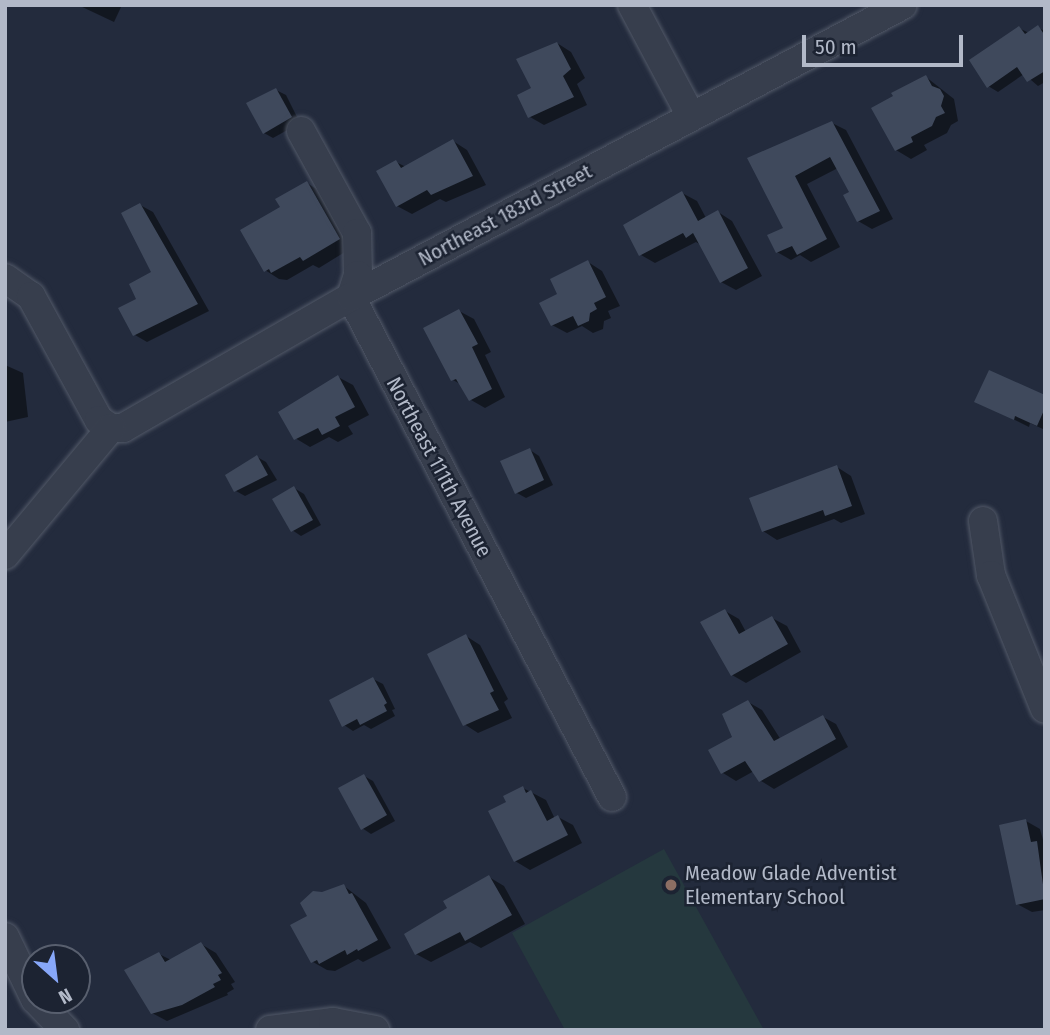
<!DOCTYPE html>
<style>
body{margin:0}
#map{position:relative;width:1050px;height:1035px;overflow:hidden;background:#232b3d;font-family:"Fira Sans Condensed",sans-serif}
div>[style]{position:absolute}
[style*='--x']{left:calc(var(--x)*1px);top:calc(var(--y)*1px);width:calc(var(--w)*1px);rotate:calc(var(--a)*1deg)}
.green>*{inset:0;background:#25383e}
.shadow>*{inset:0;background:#0007}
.building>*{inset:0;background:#3f495c}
.roads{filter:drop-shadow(0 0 2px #525968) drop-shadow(0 0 2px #525968)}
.minor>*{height:28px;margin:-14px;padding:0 14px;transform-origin:14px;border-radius:14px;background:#373e4d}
.dots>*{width:19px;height:19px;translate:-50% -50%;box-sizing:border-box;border:4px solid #1c2332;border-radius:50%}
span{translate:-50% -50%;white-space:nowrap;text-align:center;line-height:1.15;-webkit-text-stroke:5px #1c2332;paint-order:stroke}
.street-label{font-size:21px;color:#b2b9c8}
.poi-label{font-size:21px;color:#b2b9c8}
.left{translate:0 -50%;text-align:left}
.frame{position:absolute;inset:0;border:7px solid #b2b9c8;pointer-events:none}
.north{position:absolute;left:21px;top:944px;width:70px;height:70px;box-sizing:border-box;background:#1c2332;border:2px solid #585f6e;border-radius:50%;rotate:152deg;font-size:19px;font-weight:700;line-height:28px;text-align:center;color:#b2b9c8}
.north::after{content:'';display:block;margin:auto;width:24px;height:32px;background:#87a7f9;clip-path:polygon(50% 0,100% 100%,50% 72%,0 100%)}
.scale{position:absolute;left:802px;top:35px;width:161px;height:32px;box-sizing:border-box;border:4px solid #b2b9c8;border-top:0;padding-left:9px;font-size:21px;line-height:24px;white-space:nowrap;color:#b2b9c8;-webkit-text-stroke:5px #1c2332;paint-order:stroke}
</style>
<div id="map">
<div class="green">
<i style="clip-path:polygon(664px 849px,764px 1030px,565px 1030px,512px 933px)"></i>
</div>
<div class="shadow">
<i style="clip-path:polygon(78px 5px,122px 5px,114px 22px)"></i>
<i style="clip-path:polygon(1019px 28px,1029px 33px,1038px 28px,1045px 31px,1045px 82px,1038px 86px,1024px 74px,998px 92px,988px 86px)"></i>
<i style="clip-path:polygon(557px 43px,571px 52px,585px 78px,577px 84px,587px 105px,544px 125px,530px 117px,533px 89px)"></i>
<i style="clip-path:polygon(926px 77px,954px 99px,958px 121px,951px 125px,947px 133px,924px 145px,927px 150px,911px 159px,896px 150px)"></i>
<i style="clip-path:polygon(276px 90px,286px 95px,300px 123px,273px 138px,264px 133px)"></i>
<i style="clip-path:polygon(832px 123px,846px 130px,893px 219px,872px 229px,858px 221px,851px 192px,838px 168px,807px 184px,840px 247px,811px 262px,800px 255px,791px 260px,777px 252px,785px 229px,749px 159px)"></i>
<i style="clip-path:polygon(453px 141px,467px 150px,486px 185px,446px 202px,440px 199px,412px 214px,397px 206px,396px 162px,406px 167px)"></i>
<i style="clip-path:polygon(307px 183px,321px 192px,353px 247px,319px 268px,313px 265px,287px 280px,279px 279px,265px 270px,282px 208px)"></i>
<i style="clip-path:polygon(682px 193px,697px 201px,706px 218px,718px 212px,732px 221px,762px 276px,736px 290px,721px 282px,701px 245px,696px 242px,655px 263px,641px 255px)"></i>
<i style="clip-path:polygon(140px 205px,153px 212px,209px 311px,147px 342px,135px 335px,154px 272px)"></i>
<i style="clip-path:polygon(588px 262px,602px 271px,620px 306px,608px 311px,611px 318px,604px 321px,603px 329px,593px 333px,582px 326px,567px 333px,552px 325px,560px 295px)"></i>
<i style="clip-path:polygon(459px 311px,474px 319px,491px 352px,485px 355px,505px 397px,485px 408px,471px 400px,462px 385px,453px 380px)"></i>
<i style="clip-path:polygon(5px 365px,23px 373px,28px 417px,5px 422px)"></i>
<i style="clip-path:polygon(338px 377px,353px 385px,369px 415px,348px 426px,353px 434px,338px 442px,329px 437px,310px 447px,295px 438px)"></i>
<i style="clip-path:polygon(1045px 396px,1045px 430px,1030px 423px,1029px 427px,976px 401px)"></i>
<i style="clip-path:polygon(530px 450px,539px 456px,553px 485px,526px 498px,517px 493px)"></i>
<i style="clip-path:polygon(257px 457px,266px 462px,277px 480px,245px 496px,236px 491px)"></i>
<i style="clip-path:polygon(837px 467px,851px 476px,865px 514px,841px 523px,834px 519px,777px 540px,763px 531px)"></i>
<i style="clip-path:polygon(294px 488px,304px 494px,321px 525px,301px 536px,292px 530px)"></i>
<i style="clip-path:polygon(725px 611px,739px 619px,746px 632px,772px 618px,787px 626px,801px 652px,746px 683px,732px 675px)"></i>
<i style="clip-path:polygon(466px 636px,480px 645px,508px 699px,504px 702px,512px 718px,478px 733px,464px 724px)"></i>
<i style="clip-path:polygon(373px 679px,383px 684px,395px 709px,392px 710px,395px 716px,371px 729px,364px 725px,353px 731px,344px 725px)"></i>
<i style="clip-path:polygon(748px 702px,762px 710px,781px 740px,823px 717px,836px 724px,848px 747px,774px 789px,761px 781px,754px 771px,736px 781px,723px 773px,710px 751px,734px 738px)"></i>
<i style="clip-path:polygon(364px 776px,373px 781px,395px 821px,371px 834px,362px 828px)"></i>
<i style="clip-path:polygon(523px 788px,546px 800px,555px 819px,558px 817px,573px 825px,582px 843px,530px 870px,515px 861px,508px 803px)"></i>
<i style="clip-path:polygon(1026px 821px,1040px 829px,1045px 847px,1045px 910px,1032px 912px,1017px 904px)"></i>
<i style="clip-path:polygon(489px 877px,504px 886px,525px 924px,481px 948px,470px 942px,431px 962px,416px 954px,450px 908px)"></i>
<i style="clip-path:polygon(344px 886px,366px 903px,391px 948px,363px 962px,358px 959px,335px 971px,327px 970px,313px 962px,309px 916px,322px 894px)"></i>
<i style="clip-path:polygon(201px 944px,216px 953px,235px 982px,231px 984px,234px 989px,227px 993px,228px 995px,167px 1021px,152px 1013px,159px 954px,171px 960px)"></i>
</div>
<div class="building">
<i style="clip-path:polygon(1038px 25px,1045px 36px,1045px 71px,1027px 82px,1017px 67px,987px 88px,969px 60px,1019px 26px,1025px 34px)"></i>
<i style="clip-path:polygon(557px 42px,571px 69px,563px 76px,574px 97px,528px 118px,517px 95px,531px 88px,516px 59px)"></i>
<i style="clip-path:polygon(926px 75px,932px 86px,940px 89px,944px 96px,941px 106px,945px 113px,936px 117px,932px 126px,911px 137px,913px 142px,895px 151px,871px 108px,893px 96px,891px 93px)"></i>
<i style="clip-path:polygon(276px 88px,292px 117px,263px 134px,246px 103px)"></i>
<i style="clip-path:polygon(832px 121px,880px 211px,857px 222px,843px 195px,849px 192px,830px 157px,795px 176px,827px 239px,797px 255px,792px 246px,776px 253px,767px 235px,783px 228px,747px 158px)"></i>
<i style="clip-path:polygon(453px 139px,473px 176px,431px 195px,427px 190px,396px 207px,376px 171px,396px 160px,401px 168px)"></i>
<i style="clip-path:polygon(307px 181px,340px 239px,303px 261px,300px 257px,271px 273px,269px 269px,264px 272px,240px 230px,280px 207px,275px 199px)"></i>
<i style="clip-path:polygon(682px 191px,698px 221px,718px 210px,748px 268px,720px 283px,693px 233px,686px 238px,683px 233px,639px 256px,623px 225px)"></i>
<i style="clip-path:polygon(140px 203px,198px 304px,133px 336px,118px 308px,136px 299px,129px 284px,151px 272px,121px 213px)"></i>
<i style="clip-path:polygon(588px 260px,606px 297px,594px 303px,597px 309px,590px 313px,589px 321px,578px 326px,573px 316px,551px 326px,539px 303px,557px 294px,550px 279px)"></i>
<i style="clip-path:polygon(459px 309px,478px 344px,472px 347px,492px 389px,469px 401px,456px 379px,451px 381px,423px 328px)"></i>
<i style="clip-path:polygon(989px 370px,1045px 395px,1045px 408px,1037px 426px,1015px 416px,1014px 420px,974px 402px)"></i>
<i style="clip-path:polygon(338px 375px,355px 407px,335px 417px,340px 426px,322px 435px,318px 428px,294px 440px,278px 412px)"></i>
<i style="clip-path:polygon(530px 448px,544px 480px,515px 494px,500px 461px)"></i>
<i style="clip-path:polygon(257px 455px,268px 475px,234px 492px,225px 475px)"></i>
<i style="clip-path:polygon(837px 465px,852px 506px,825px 516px,823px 510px,762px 532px,749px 498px)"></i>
<i style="clip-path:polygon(294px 486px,313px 520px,291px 532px,272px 499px)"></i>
<i style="clip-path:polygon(725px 609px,739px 634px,772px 616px,788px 644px,731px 676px,700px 622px)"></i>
<i style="clip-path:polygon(466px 634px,494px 691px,490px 693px,499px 710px,463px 726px,427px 654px)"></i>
<i style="clip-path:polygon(373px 677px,387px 703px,384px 705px,387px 711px,360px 725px,357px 719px,342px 727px,329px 700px)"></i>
<i style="clip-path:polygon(748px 700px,774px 741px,823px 715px,836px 739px,759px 782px,745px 761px,721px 774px,708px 750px,732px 737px,722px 714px)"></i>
<i style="clip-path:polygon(364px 774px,387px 815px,361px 830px,338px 788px)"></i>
<i style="clip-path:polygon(523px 786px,526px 793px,531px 790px,547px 821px,558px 815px,568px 835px,514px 862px,488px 811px,506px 802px,503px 796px)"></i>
<i style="clip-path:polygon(1026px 819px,1031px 842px,1037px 841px,1045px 899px,1016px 905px,999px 825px)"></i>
<i style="clip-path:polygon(489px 875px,512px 915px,465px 941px,460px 932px,415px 955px,404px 934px,447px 908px,443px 901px)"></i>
<i style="clip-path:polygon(344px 884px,349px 894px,352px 893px,378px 940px,358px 951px,357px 949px,347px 955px,345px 950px,319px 964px,317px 960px,311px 963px,290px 925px,307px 916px,300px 903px,313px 891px,322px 892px)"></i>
<i style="clip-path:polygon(201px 942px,222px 973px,218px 975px,221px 980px,213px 984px,215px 987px,182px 1005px,151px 1014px,124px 970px,159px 952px,165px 962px)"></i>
</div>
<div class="roads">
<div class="minor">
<i style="--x:632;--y:5;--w:126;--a:62"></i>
<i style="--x:301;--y:131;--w:116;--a:61.2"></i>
<i style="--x:357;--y:233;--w:42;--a:88.6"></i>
<i style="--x:358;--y:275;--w:23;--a:108"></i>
<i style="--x:351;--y:297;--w:564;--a:62.44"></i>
<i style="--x:5;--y:278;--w:32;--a:35"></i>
<i style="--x:31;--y:296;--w:141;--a:61.3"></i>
<i style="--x:99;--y:420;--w:14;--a:34"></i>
<i style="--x:111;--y:428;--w:12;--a:0"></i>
<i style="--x:123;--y:428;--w:263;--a:-29.9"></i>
<i style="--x:351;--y:297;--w:624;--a:-27.88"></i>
<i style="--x:983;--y:521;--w:55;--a:81.6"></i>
<i style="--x:991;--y:575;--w:144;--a:68.1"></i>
<i style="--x:5;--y:555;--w:165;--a:-50.2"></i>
<i style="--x:5;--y:937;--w:69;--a:64.2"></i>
<i style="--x:36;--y:1000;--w:42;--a:46"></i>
<i style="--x:270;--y:1030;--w:64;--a:-7.2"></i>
<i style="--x:333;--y:1022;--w:43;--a:10.8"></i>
</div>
</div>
<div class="dots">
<i style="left:671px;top:885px;background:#8d6e63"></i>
</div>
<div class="street-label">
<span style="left:505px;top:215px;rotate:-28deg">Northeast 183rd Street</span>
<span style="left:439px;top:467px;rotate:62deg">Northeast 111th Avenue</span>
</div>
<div class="poi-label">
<span class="left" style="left:685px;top:885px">Meadow Glade Adventist<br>Elementary School</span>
</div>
<div class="frame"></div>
<div class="north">N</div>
<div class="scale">50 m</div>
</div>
